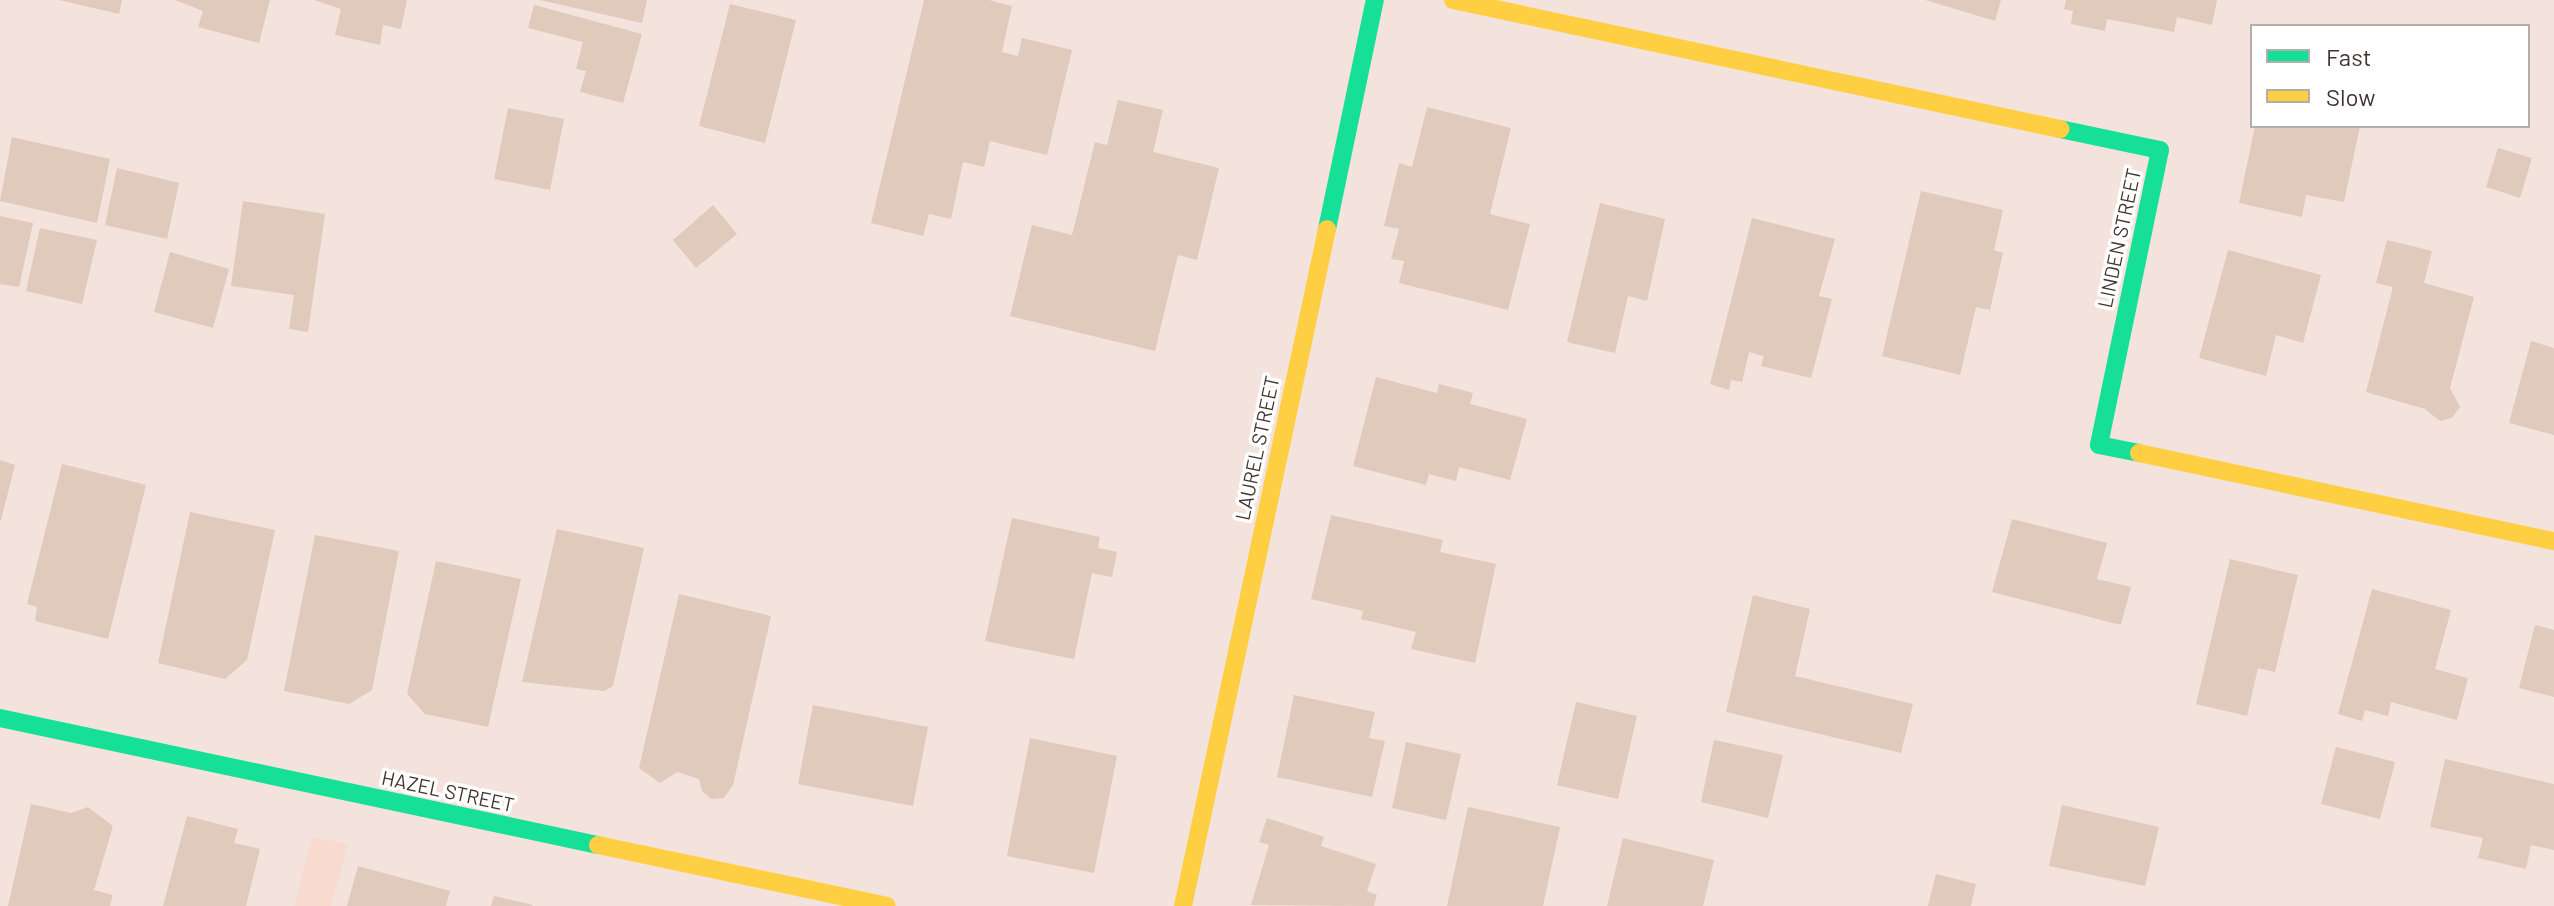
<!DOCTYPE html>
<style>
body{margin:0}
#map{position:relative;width:2554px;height:906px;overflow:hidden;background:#f4e2dc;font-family:Barlow,sans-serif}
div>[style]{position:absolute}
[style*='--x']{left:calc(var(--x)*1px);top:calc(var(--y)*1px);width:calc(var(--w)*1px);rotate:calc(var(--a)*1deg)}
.built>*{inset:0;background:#f8dacf}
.building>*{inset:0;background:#dfcabc}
.fast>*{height:18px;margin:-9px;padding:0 9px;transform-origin:9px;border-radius:9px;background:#16e098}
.slow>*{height:18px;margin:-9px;padding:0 9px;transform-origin:9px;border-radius:9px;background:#ffcf43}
span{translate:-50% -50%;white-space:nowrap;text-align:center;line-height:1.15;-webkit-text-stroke:7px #fff;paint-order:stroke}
.street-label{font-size:20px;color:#413430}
.legend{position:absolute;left:2250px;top:24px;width:280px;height:104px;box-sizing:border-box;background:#fff;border:2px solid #b3aeac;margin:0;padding:10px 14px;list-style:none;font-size:24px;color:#413430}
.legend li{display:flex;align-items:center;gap:16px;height:40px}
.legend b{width:40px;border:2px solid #b3aeac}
</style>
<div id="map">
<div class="built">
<i style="clip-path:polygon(312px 837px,348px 844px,331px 906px,294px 906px)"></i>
</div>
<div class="building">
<i style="clip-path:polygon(59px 0,122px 0,119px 14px)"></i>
<i style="clip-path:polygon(175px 0,270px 0,259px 43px,198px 27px,203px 11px)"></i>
<i style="clip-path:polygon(314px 0,407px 0,401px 29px,383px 25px,380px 45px,335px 35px,341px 9px)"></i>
<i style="clip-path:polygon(540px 0,647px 0,642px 23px)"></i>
<i style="clip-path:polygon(924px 0,989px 0,1012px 6px,1002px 52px,1018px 56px,1022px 38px,1072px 50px,1047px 155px,990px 141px,984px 167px,963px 162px,951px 219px,929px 214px,923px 236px,871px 223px)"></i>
<i style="clip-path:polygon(1925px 0,2001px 0,1995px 21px)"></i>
<i style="clip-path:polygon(2066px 0,2217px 0,2212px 25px,2177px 17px,2174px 32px,2107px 19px,2105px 31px,2071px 24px,2073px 11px,2064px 9px)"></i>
<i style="clip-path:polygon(730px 4px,796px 20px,765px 143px,699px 126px)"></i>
<i style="clip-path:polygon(534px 5px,642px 34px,623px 103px,580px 92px,586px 71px,576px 69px,583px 42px,528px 28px)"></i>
<i style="clip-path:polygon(1118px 100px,1163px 110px,1153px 152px,1219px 168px,1197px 260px,1178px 255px,1155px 351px,1010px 316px,1032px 225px,1072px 235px,1095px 142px,1107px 145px)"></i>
<i style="clip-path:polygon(1427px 107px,1511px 128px,1490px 214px,1530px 224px,1508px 310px,1399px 283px,1404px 261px,1391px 259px,1399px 229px,1384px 226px,1399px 163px,1412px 167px)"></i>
<i style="clip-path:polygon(508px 108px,564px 119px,550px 190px,494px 179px)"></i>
<i style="clip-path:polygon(2255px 126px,2360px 126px,2344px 202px,2306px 195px,2302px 217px,2239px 203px)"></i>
<i style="clip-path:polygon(12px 137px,110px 159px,97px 223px,0 201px)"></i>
<i style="clip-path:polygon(2498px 148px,2532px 158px,2520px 198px,2486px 187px)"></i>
<i style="clip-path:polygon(117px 168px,179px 183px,167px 239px,105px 225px)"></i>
<i style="clip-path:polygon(1921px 191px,2003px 210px,1994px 250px,2003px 253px,1990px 310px,1976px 307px,1960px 375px,1882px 356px)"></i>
<i style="clip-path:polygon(243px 201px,325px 214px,308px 332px,289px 329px,294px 295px,231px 286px)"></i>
<i style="clip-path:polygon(1600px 203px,1665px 219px,1647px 301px,1628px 296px,1615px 353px,1567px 342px)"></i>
<i style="clip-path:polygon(713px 205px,737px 234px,696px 268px,673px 240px)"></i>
<i style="clip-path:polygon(0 216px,33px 223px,19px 287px,0 284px)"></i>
<i style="clip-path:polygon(1752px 218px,1835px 239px,1819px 296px,1832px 299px,1811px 378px,1761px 366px,1764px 356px,1749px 352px,1742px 382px,1731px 380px,1729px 390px,1710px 384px)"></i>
<i style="clip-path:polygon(40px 228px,97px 240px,82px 304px,26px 291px)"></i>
<i style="clip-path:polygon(2387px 240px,2432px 251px,2424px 283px,2474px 297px,2450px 388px,2460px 407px,2452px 418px,2440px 421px,2425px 409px,2366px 392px,2393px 287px,2376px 283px)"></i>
<i style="clip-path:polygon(2228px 250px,2321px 275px,2303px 343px,2276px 335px,2266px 376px,2199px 358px)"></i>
<i style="clip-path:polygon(170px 252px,229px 269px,213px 328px,154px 312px)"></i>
<i style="clip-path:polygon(2531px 341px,2554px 348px,2554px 435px,2509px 423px)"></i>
<i style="clip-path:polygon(1376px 377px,1437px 393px,1439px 384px,1473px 393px,1470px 404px,1527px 419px,1510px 480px,1459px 467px,1456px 481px,1429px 474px,1426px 485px,1353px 466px)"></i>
<i style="clip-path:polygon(0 460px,15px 465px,1px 520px,0 520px)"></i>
<i style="clip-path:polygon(62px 464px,146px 485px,108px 639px,35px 621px,37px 607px,27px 604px)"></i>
<i style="clip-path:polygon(190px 512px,275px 530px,247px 660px,225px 679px,158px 663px)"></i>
<i style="clip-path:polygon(1331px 515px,1443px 540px,1440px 552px,1496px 564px,1475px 663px,1411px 649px,1416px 632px,1361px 619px,1363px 611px,1311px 599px)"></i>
<i style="clip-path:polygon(1012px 518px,1100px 537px,1098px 548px,1117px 552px,1112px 577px,1092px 573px,1074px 659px,985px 641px)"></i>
<i style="clip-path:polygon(2012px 519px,2107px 543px,2097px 579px,2131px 587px,2121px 625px,1992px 592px)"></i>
<i style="clip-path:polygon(557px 529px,644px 548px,613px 686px,604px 691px,522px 682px)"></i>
<i style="clip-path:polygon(315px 535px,399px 551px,372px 690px,349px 704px,284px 691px)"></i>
<i style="clip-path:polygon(2230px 559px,2298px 575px,2275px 672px,2258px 668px,2247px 716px,2196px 704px)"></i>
<i style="clip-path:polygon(436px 561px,521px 579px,488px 727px,425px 714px,407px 694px)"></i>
<i style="clip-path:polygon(2372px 589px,2451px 610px,2435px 669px,2468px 678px,2457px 720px,2391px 702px,2388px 716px,2365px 710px,2362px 721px,2338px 714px)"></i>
<i style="clip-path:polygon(679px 594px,771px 616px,733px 785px,724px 798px,711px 799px,702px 791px,699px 779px,677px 772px,660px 783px,639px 768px)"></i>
<i style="clip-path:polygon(1753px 595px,1810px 609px,1795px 676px,1913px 704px,1901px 753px,1726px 712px)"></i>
<i style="clip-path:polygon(2535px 625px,2554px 630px,2554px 697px,2519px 688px)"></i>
<i style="clip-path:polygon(1294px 695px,1375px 712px,1369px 738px,1385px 741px,1372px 797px,1277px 777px)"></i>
<i style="clip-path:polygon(1576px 702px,1637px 716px,1618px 799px,1557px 785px)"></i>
<i style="clip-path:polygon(813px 705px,928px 727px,913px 806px,798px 784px)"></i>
<i style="clip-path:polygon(1030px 738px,1117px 756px,1094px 873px,1007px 856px)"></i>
<i style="clip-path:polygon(1714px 740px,1783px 755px,1768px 818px,1701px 802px)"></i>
<i style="clip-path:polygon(1406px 742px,1461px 754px,1446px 820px,1392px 808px)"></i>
<i style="clip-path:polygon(2336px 747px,2395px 762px,2380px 819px,2321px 804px)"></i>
<i style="clip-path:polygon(2445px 759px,2554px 784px,2554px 850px,2531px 845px,2526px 869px,2478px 858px,2483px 838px,2430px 827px)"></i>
<i style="clip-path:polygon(31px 804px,71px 813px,88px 807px,113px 826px,94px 890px,113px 895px,110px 906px,8px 906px)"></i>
<i style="clip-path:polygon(2062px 805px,2159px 827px,2145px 886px,2049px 866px)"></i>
<i style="clip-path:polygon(1468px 807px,1560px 827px,1543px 906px,1447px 906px)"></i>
<i style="clip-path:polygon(187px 816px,238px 829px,234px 843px,260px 849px,246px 906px,163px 906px)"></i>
<i style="clip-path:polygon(1267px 818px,1324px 837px,1321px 846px,1376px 864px,1367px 891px,1377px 895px,1374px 906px,1251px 905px,1269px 845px,1259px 842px)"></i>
<i style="clip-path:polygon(1623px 838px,1714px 860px,1703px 906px,1607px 906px)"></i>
<i style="clip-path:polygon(358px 866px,450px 891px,446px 906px,347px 906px)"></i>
<i style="clip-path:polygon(1936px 874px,1976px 884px,1971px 906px,1928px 906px)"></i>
<i style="clip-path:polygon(494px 896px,533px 905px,533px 906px,491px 906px)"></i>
</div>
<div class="fast">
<i style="--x:2060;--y:129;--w:102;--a:11.9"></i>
<i style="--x:2160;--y:150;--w:301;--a:101.7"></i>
<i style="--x:2099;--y:445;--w:41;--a:11.3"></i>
<i style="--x:1327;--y:229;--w:234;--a:-78.2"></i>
<i style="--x:0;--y:718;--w:611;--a:11.99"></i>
</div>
<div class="slow">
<i style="--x:1453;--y:0;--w:621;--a:12"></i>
<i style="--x:2139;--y:453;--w:424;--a:12"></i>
<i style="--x:598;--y:845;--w:295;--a:11.9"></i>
<i style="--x:1183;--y:906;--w:692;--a:-77.99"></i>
</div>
<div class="street-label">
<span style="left:2119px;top:238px;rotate:-78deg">LINDEN STREET</span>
<span style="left:1257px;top:448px;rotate:-78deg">LAUREL STREET</span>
<span style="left:448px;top:791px;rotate:12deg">HAZEL STREET</span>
</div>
<ul class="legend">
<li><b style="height:10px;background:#16e098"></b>Fast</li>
<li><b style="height:10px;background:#ffcf43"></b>Slow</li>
</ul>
</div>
